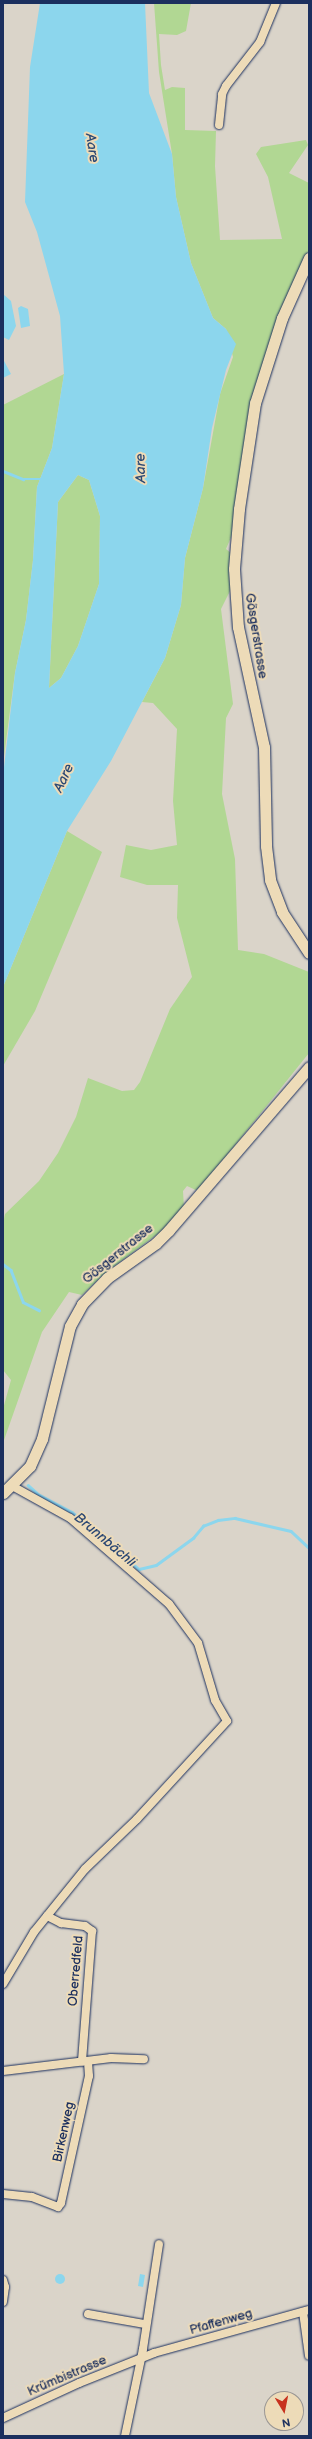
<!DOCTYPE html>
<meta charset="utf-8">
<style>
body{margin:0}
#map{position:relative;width:312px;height:2439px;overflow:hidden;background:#dad4c9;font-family:"Balsamiq Sans",sans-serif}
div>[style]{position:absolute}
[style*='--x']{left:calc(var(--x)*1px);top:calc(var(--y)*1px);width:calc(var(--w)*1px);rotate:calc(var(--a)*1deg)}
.green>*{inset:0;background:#b1d793}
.water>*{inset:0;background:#8cd6ed}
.round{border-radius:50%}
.stream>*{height:2.5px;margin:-1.25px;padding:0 1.25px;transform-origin:1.25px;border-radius:1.25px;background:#8cd6ed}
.roads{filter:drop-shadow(0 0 1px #1b2f5e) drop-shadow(0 0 1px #1b2f5e)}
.minor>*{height:8px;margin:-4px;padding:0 4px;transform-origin:4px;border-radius:4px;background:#eddbb8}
.secondary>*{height:11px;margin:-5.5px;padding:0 5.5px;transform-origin:5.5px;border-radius:5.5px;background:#eddbb8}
span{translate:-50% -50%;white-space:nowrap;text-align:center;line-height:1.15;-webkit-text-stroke:4px #eddbb8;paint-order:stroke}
.street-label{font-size:13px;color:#1b2f5e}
.water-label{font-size:14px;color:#2c4873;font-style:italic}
.frame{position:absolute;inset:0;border:4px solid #1b2f5e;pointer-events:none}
.north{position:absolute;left:264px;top:2391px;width:40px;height:40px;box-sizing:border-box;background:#eddbb8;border:1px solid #999694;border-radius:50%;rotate:170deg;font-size:11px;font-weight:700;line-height:16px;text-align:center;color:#1b2f5e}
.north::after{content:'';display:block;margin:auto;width:14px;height:18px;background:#c8321e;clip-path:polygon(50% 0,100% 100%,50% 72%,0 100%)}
</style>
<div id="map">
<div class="green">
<i style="clip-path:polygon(154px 3px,191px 3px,186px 31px,177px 35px,159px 34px,161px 65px,165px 90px,172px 87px,185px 88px,185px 130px,216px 131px,215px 166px,220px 240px,282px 239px,268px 177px,256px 154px,261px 147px,306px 140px,308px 145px,289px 173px,309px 183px,309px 249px,273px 333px,232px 535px,226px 549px,231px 553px,231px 589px,221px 609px,233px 704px,226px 718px,222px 794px,235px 859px,238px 950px,264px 954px,309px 972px,309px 1053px,198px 1191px,187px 1186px,183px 1191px,184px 1208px,163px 1230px,105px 1273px,82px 1295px,69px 1292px,42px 1332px,3px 1443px,3px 1409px,11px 1380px,3px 1370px,3px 1224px,5px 1214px,39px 1181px,58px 1153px,76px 1117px,88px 1078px,122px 1091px,134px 1090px,140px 1082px,170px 1009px,192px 977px,177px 918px,178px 885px,147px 885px,120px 877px,126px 845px,151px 850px,177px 845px,173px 801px,177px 729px,153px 703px,142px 702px,165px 658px,181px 605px,185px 558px,203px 488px,220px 394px,233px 357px,226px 329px,213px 318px,191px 263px,176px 197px,172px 154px,159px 72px)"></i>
<i style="clip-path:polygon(64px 374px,52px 448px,37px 487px,33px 560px,26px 620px,15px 673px,3px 764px,3px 405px)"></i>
<i style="clip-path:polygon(78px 475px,89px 480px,100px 516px,99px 584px,78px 646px,61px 678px,49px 688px,58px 502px)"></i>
<i style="clip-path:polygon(67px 831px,102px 852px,35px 1011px,3px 1066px,3px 987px)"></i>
</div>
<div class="water">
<i style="clip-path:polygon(evenodd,40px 3px,145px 3px,149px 93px,172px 154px,176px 197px,191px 263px,213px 318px,226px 329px,236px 344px,226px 370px,212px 428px,203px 488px,185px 558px,181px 605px,165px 658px,111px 761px,67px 831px,3px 987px,3px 776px,15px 673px,26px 620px,33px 560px,37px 487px,52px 448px,64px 374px,60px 316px,37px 232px,25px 202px,30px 67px,40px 3px,78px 475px,89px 480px,100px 516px,99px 584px,78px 646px,61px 678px,49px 688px,58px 502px,78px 475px)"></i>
<i style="clip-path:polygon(3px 294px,11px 301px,16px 326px,9px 340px,3px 337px)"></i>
<i style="clip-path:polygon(21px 306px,28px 309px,30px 326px,21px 328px,18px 308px)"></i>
<i style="clip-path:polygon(3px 359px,11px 374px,3px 378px)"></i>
<i style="clip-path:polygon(140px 2274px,145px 2275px,143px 2287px,138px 2286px)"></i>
<i class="round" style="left:55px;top:2274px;width:10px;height:10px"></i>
</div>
<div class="stream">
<i style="--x:3;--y:471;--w:22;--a:22"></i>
<i style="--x:23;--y:479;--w:20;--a:0"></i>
<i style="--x:3;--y:1264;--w:10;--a:37"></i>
<i style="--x:11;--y:1270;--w:34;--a:69"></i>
<i style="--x:23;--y:1302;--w:18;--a:27"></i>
<i style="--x:28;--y:1485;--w:13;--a:42"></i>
<i style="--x:38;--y:1494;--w:38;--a:28"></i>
<i style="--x:72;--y:1512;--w:88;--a:40.4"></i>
<i style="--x:139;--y:1569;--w:17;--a:-13"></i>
<i style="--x:156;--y:1565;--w:46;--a:-36.1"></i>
<i style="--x:193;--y:1538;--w:16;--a:-50"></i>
<i style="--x:203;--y:1526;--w:16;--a:-22"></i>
<i style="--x:218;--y:1520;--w:17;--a:-7"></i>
<i style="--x:235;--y:1518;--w:57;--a:13.1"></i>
<i style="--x:291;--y:1531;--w:25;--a:43"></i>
</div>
<div class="roads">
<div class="minor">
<i style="--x:219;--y:125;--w:31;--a:-84"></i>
<i style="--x:222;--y:94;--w:9;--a:-63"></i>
<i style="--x:226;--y:86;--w:56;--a:-52.3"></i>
<i style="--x:260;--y:42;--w:42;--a:-67.7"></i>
<i style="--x:47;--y:1916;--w:16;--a:27"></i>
<i style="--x:61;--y:1923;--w:24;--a:7"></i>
<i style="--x:85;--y:1926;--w:9;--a:36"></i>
<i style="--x:92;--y:1931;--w:131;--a:94.4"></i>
<i style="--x:3;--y:1984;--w:61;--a:-59.2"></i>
<i style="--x:34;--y:1932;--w:81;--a:-51"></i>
<i style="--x:85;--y:1869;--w:72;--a:-43.9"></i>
<i style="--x:137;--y:1819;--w:133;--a:-47.4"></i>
<i style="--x:227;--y:1721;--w:24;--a:-120"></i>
<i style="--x:215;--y:1700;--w:59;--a:-106.6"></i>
<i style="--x:198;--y:1643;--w:49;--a:-126.6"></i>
<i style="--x:169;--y:1604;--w:131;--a:-139"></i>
<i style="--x:70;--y:1518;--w:66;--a:-151.1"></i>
<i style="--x:3;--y:2071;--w:109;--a:-6.9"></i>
<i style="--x:111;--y:2058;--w:33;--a:2"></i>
<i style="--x:3;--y:2194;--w:29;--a:6"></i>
<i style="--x:32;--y:2197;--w:28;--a:21"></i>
<i style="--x:58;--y:2207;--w:5;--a:-53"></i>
<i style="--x:61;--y:2203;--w:130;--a:-77.6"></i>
<i style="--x:89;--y:2076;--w:14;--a:-94"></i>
<i style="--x:3;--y:2280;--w:7;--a:74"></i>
<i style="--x:5;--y:2287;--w:15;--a:98"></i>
<i style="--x:303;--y:2312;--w:44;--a:82.2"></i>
<i style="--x:88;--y:2314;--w:58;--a:10"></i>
<i style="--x:3;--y:2418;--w:84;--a:-24.7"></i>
<i style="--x:79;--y:2383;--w:81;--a:-21.8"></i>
<i style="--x:154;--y:2353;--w:161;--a:-15.5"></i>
<i style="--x:125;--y:2436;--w:89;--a:-78.3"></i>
<i style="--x:143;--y:2349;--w:106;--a:-81.3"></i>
</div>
<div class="secondary">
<i style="--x:309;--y:258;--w:66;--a:114.2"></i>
<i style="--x:282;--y:318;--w:89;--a:107.6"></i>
<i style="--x:255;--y:403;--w:107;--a:98.6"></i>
<i style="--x:239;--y:509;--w:60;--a:94.8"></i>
<i style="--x:234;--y:569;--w:58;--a:86.1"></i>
<i style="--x:238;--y:627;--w:123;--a:77.8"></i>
<i style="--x:264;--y:747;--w:99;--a:88.8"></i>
<i style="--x:266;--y:846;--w:34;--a:83"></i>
<i style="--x:270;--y:880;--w:34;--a:69"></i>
<i style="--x:282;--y:912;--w:49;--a:56.6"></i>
<i style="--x:3;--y:1493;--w:38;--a:-45"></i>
<i style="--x:30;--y:1466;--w:30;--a:-66"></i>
<i style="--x:42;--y:1439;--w:116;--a:-76.1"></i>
<i style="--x:70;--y:1326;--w:25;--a:-61"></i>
<i style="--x:82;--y:1304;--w:36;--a:-46"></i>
<i style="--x:107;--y:1278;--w:60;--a:-35.5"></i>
<i style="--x:156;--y:1243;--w:18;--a:-45"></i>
<i style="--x:169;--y:1230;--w:215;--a:-49.3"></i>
</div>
</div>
<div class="street-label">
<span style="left:256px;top:636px;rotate:81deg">Gösgerstrasse</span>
<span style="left:118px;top:1254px;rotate:-39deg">Gösgerstrasse</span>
<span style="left:76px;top:1971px;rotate:-85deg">Oberredfeld</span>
<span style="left:64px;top:2132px;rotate:-78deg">Birkenweg</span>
<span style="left:221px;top:2322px;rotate:-16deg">Pfaffenweg</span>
<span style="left:67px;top:2376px;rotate:-23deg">Krümbistrasse</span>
</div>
<div class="water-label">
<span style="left:92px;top:148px;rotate:81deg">Aare</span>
<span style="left:141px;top:468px;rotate:-91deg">Aare</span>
<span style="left:64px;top:778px;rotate:-65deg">Aare</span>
<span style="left:105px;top:1540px;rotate:40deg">Brunnbächli</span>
</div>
<div class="frame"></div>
<div class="north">N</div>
</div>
